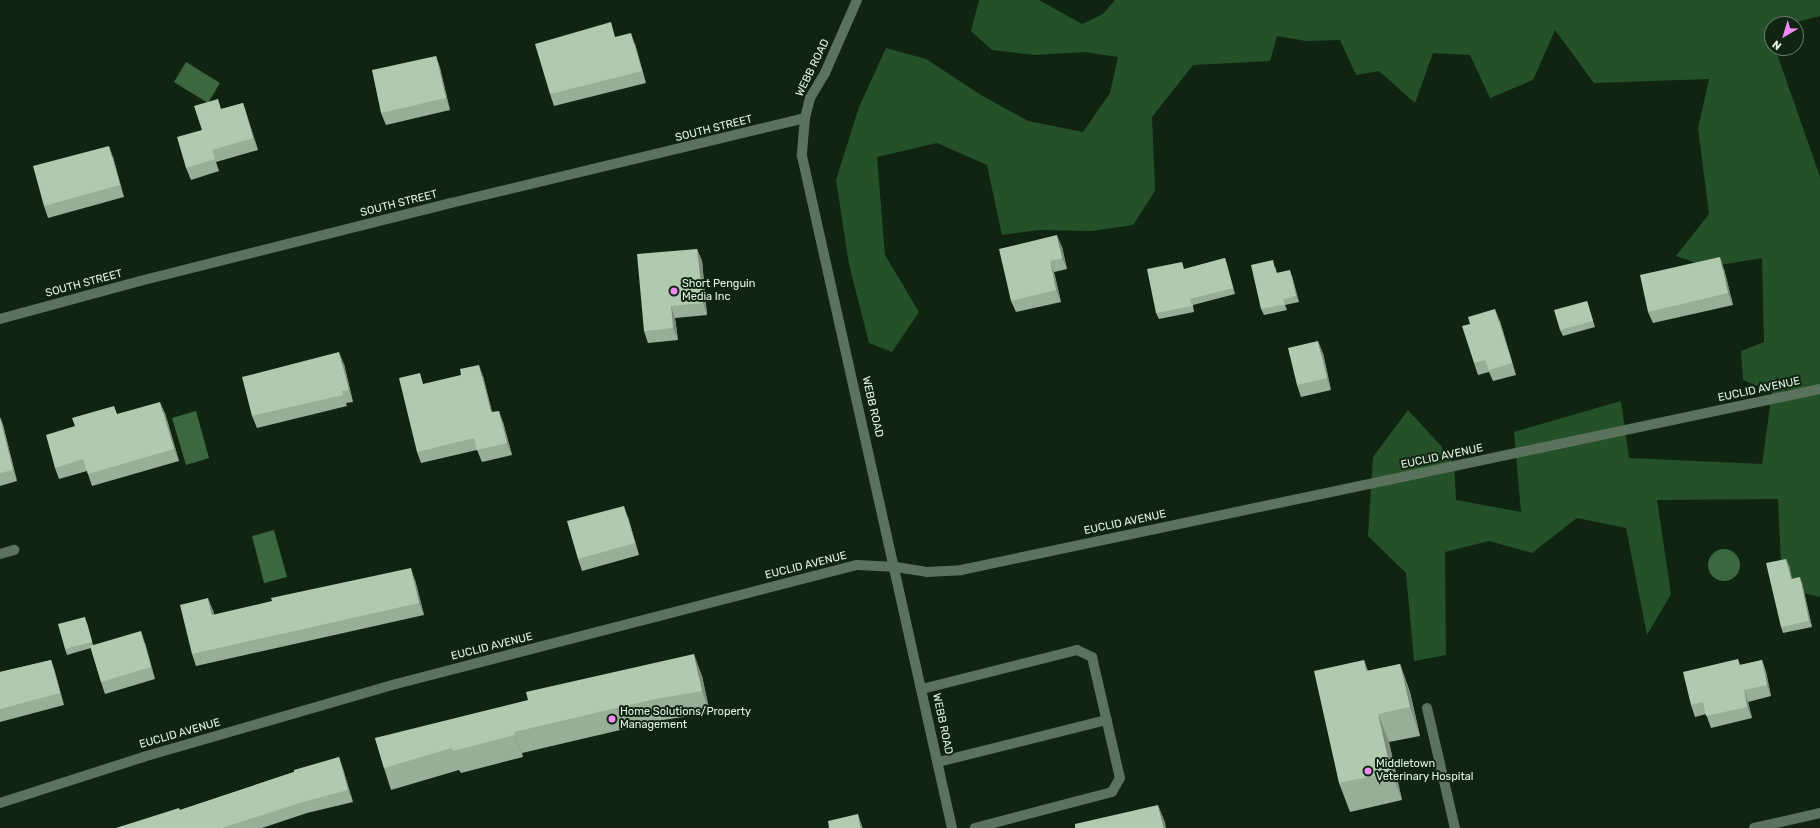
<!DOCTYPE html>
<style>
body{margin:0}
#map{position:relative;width:1820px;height:828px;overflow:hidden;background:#102511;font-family:Rubik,sans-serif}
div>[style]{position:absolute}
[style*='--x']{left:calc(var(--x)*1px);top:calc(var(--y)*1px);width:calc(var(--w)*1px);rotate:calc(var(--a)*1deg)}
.forest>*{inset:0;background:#255129}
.water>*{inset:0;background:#3c683f}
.round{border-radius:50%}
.service>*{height:10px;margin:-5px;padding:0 5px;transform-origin:5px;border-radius:5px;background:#5b735c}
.minor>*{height:10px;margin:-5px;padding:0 5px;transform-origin:5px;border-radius:5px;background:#5b735c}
.tertiary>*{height:10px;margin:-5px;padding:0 5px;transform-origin:5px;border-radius:5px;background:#5b735c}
.wall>*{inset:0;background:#97ae97}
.shaded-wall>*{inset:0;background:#7b8d7b}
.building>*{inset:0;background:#b0cab0}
.dots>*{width:11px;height:11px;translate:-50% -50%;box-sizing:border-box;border:2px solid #102511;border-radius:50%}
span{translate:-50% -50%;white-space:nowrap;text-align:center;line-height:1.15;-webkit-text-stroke:4px #102511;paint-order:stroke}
.street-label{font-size:11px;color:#e5f3e6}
.poi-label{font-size:11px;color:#e5f3e6}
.left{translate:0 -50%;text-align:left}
.north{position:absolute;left:1764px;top:16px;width:40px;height:40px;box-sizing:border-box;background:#102511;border:1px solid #657766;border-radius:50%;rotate:218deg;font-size:11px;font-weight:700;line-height:16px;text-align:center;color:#e5f3e6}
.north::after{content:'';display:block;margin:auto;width:14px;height:18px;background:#f08bf5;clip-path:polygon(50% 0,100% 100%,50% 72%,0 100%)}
</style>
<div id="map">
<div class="forest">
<i style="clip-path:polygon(979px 0,1039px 0,1082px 24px,1103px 14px,1115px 0,1820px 0,1820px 16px,1789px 24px,1772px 24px,1772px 28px,1769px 29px,1772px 48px,1775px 48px,1820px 177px,1820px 597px,1800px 592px,1781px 564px,1778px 499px,1657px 500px,1671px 594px,1647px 635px,1626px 528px,1577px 518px,1532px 553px,1489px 541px,1445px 552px,1446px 655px,1414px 661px,1406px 573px,1368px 536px,1373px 457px,1408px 410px,1454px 460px,1456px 500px,1521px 512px,1514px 432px,1621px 401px,1629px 458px,1762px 464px,1772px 392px,1743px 380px,1741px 351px,1764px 342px,1762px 258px,1708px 267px,1676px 256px,1709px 214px,1698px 128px,1709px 79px,1594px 83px,1555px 30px,1533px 80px,1490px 98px,1470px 55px,1433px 53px,1415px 103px,1379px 71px,1356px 75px,1340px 40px,1306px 41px,1277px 36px,1270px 61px,1193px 65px,1152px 117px,1155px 191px,1133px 225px,1092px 231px,1039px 230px,1002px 235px,987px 165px,937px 143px,877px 157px,885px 255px,919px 312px,892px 352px,869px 343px,849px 264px,836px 180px,859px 107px,886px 48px,926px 59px,981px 95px,1028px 121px,1083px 132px,1110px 93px,1118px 57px,1084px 52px,1035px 55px,992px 50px,971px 31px)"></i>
</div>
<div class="water">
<i style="clip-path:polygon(186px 62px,220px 83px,208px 103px,174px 82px)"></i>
<i style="clip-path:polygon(196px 411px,209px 458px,186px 465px,172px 418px)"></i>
<i style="clip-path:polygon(274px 530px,287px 577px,264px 583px,252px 536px)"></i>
<i class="round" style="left:1708px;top:549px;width:32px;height:32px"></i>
</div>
<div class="service">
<i style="--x:0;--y:554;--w:15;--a:-16"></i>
<i style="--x:922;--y:689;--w:160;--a:-14.1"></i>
<i style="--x:1077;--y:650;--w:17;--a:25"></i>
<i style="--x:1092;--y:657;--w:124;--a:77"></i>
<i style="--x:1120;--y:778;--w:16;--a:120"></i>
<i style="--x:1112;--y:792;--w:142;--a:165.3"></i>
<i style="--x:1427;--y:708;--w:123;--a:76.9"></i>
<i style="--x:938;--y:762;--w:174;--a:-14"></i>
</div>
<div class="minor">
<i style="--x:857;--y:0;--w:80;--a:113.7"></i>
<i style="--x:825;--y:73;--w:29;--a:121"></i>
<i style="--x:810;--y:98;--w:21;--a:104"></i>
<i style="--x:805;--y:118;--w:38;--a:95"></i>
<i style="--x:802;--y:156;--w:689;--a:77.42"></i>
<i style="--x:0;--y:803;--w:150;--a:-17.8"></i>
<i style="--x:143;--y:757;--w:263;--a:-16.1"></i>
<i style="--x:396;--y:684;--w:476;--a:-14.5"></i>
<i style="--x:857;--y:565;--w:39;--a:3"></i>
<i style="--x:896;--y:567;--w:31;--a:9"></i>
<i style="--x:927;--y:572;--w:34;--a:-3"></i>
<i style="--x:961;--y:570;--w:878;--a:-11.9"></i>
</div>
<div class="tertiary">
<i style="--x:0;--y:319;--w:145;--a:-15.2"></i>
<i style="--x:140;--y:281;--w:321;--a:-14.1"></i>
<i style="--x:451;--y:203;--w:364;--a:-13.5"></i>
<i style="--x:1754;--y:828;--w:68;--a:-12.8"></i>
</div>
<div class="wall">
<i style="clip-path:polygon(616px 37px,635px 44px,646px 83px,554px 106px,550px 94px)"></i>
<i style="clip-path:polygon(436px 56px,440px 68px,450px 110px,386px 125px,381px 113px)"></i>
<i style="clip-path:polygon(243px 103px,258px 150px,216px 162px,219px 171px,191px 180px,186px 168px,202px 130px,222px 109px)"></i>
<i style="clip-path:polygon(113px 157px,124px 197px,48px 218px,44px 206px)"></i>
<i style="clip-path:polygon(1062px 247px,1067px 269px,1054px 272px,1061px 302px,1016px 312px,1011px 301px)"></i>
<i style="clip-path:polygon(697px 249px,702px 261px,707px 315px,675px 318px,678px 340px,648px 343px,644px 331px)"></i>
<i style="clip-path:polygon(1225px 258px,1235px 294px,1193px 305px,1194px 312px,1159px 319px,1156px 313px,1185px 269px)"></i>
<i style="clip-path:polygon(1275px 266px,1277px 273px,1292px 276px,1299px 302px,1285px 305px,1287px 310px,1264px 315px,1261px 309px)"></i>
<i style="clip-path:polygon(1724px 269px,1733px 305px,1653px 323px,1648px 312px)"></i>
<i style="clip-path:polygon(1587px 301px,1595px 327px,1563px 336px,1560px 330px)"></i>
<i style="clip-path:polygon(1500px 321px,1516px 375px,1493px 381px,1489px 372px,1478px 375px,1474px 363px)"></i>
<i style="clip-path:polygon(1323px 353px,1331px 390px,1301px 397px,1297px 385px)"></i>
<i style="clip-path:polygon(344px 364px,353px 402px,346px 403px,347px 406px,257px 428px,252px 416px)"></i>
<i style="clip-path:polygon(483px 376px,492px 412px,503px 422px,512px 455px,482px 462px,477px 450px,421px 463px,417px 452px,424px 384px)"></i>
<i style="clip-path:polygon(165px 413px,179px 461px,92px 486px,87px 471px,59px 479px,55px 468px,117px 414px)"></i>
<i style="clip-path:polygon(0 417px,3px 425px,17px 481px,0 486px)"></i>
<i style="clip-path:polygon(628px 517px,639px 555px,582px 571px,578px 559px)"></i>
<i style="clip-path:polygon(1789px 565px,1792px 579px,1802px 583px,1812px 627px,1783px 633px,1781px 627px)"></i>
<i style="clip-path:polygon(415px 580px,424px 615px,196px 666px,192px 654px,213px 610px,214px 615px)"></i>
<i style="clip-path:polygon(87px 623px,93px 645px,145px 643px,155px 679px,105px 694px,101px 682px,91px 648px,67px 655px,65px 649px)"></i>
<i style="clip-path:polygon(51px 660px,55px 672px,64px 705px,0 722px,0 672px)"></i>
<i style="clip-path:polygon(1364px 660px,1368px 671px,1400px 664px,1410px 692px,1420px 736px,1389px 742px,1402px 800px,1350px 812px,1339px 783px)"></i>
<i style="clip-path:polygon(1762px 660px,1766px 672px,1771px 696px,1748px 702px,1752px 718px,1711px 728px,1706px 714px,1695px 717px,1691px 705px,1740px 665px)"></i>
<i style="clip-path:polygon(702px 676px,710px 713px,663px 720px,522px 753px,523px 757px,461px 773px,459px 770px,391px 790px,384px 768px,375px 738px)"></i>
<i style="clip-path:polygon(339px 757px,343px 769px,353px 802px,307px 813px,262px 828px,116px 828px,180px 810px)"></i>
</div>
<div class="shaded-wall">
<i style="clip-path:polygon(631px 33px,635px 44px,646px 83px,642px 71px)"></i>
<i style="clip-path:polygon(436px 56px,440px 68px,450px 110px,446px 98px)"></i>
<i style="clip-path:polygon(243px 103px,247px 115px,258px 150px,253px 138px)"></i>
<i style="clip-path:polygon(109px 146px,113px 157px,124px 197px,120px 185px)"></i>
<i style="clip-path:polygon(1057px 235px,1062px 247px,1067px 269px,1062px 258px)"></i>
<i style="clip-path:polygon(697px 249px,702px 261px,707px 315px,703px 303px)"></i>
<i style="clip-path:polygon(1720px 257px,1724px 269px,1733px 305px,1728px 293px)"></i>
<i style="clip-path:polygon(1225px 258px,1227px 264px,1235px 294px,1233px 288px)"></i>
<i style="clip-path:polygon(1050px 261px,1054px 272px,1061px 302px,1056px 290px)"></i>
<i style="clip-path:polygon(1290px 270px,1292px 276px,1299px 302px,1296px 296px)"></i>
<i style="clip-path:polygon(671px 306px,675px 318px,678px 340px,673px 328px)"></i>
<i style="clip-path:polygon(1495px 309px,1500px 321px,1516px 375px,1512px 363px)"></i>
<i style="clip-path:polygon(1318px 341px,1323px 353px,1331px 390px,1327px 378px)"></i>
<i style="clip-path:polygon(339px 352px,344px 364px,353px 402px,349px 390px)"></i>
<i style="clip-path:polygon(479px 365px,483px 376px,495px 424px,491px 412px)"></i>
<i style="clip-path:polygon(160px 402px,165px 413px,179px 461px,174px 449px)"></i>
<i style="clip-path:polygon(499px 411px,503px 422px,512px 455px,507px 443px)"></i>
<i style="clip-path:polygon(0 417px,3px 425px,17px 481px,13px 470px)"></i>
<i style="clip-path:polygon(624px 506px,628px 517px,639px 555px,635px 543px)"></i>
<i style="clip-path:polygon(1786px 559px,1789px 565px,1793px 585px,1791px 579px)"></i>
<i style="clip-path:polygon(411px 568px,415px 580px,424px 615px,419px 603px)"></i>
<i style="clip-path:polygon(1800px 577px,1802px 583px,1812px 627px,1809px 621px)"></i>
<i style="clip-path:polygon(208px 598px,213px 610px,216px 627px,212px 615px)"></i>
<i style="clip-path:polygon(85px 617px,87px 623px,94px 648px,92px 642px)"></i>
<i style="clip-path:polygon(141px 631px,145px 643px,155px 679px,151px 667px)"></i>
<i style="clip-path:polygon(694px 654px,702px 676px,710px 713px,702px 691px)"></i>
<i style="clip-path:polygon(51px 660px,55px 672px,64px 705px,60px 693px)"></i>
<i style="clip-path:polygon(1364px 660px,1374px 689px,1366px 671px)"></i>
<i style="clip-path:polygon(1762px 660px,1766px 672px,1771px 696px,1767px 685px)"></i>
<i style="clip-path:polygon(1400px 664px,1410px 692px,1420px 736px,1410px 707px)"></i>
<i style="clip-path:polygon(1744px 690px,1748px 702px,1752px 718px,1747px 707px)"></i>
<i style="clip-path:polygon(1378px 714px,1389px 742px,1402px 800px,1391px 772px)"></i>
<i style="clip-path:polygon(514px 732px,522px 753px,523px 757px,515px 735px)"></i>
<i style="clip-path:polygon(339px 757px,343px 769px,353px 802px,348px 790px)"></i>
<i style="clip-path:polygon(1158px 805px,1165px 822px,1166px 828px,1164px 828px)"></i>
<i style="clip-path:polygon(858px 814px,862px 826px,863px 828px,861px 828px)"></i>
</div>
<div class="building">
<i style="clip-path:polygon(611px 22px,615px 37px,631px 33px,642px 71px,550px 94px,535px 44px)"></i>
<i style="clip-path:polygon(436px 56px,446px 98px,381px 113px,372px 70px)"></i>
<i style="clip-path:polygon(218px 99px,221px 109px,243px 103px,253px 138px,212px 150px,215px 159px,186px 168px,177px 137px,202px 130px,194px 106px)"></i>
<i style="clip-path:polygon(109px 146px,120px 185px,44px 206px,33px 166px)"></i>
<i style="clip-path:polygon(1057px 235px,1062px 258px,1050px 261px,1056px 290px,1011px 301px,999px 249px)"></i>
<i style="clip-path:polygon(697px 249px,703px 303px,671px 306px,673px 328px,644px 331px,637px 254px)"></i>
<i style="clip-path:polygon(1720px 257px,1728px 293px,1648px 312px,1640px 275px)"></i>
<i style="clip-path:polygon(1225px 258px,1233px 288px,1190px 299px,1192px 306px,1156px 313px,1147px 269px,1182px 262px,1184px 269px)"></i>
<i style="clip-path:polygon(1273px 260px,1276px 273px,1290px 270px,1296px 296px,1283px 299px,1285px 304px,1261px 309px,1251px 265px)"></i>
<i style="clip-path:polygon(1587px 301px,1593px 321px,1560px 330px,1554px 310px)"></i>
<i style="clip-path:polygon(1495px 309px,1512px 363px,1489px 370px,1485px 360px,1474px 363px,1462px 326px,1470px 324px,1468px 317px)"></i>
<i style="clip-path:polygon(1318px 341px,1327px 378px,1297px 385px,1288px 348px)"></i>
<i style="clip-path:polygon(339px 352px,349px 390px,342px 391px,343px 395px,252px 416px,242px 377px)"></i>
<i style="clip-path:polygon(479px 365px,491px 412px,499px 411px,507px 443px,477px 450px,474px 438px,417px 452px,399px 378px,420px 373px,423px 384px,461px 375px,460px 369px)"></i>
<i style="clip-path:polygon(160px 402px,174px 449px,88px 474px,83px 459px,55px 468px,46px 435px,75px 426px,72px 418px,114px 406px,117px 414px)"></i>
<i style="clip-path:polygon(0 418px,13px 470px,0 473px)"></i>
<i style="clip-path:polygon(624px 506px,635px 543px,578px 559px,567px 521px)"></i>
<i style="clip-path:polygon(1786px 559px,1791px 579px,1800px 577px,1809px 621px,1781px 627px,1766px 563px)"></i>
<i style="clip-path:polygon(411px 568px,419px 603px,192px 654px,180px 605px,208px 598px,212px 615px,272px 601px,271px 598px)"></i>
<i style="clip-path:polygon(85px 617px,92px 642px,65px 649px,58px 624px)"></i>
<i style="clip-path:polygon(141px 631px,151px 667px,101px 682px,90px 646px)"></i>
<i style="clip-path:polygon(694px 654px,702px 691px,655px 699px,514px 732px,515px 735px,453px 751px,452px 748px,384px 768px,375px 738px,528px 700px,526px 692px)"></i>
<i style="clip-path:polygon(1738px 659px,1740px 665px,1762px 660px,1767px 685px,1744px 690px,1747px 707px,1706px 716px,1703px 702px,1691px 705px,1683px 672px)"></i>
<i style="clip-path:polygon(51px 660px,60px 693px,0 709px,0 672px)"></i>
<i style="clip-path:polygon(1364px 660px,1366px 671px,1400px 664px,1410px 707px,1378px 714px,1391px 772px,1339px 783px,1314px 671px)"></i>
<i style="clip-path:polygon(339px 757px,348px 790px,303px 802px,222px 828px,116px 828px,179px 808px,180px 810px,294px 772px,294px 770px)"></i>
<i style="clip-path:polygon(1158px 805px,1164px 828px,1075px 828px,1075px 824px)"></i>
<i style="clip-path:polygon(858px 814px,861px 828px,829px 828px,828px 821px)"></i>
</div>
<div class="dots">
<i style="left:674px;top:291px;background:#f08bf5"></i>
<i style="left:612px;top:719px;background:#f08bf5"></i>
<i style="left:1368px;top:771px;background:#f08bf5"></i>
</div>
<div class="street-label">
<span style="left:813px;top:68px;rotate:-64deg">WEBB ROAD</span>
<span style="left:714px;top:129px;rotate:-14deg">SOUTH STREET</span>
<span style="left:399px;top:204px;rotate:-14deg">SOUTH STREET</span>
<span style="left:84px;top:284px;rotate:-15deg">SOUTH STREET</span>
<span style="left:1759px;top:390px;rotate:-12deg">EUCLID AVENUE</span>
<span style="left:872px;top:407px;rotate:77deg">WEBB ROAD</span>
<span style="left:1442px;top:457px;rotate:-12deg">EUCLID AVENUE</span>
<span style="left:1125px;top:523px;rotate:-12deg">EUCLID AVENUE</span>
<span style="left:806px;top:566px;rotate:-14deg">EUCLID AVENUE</span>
<span style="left:492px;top:647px;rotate:-14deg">EUCLID AVENUE</span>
<span style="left:942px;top:724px;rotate:78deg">WEBB ROAD</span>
<span style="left:180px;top:734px;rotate:-16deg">EUCLID AVENUE</span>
</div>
<div class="poi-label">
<span class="left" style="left:682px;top:291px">Short Penguin<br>Media Inc</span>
<span class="left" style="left:620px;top:719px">Home Solutions/Property<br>Management</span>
<span class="left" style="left:1376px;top:771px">Middletown<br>Veterinary Hospital</span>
</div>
<div class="north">N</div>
</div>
